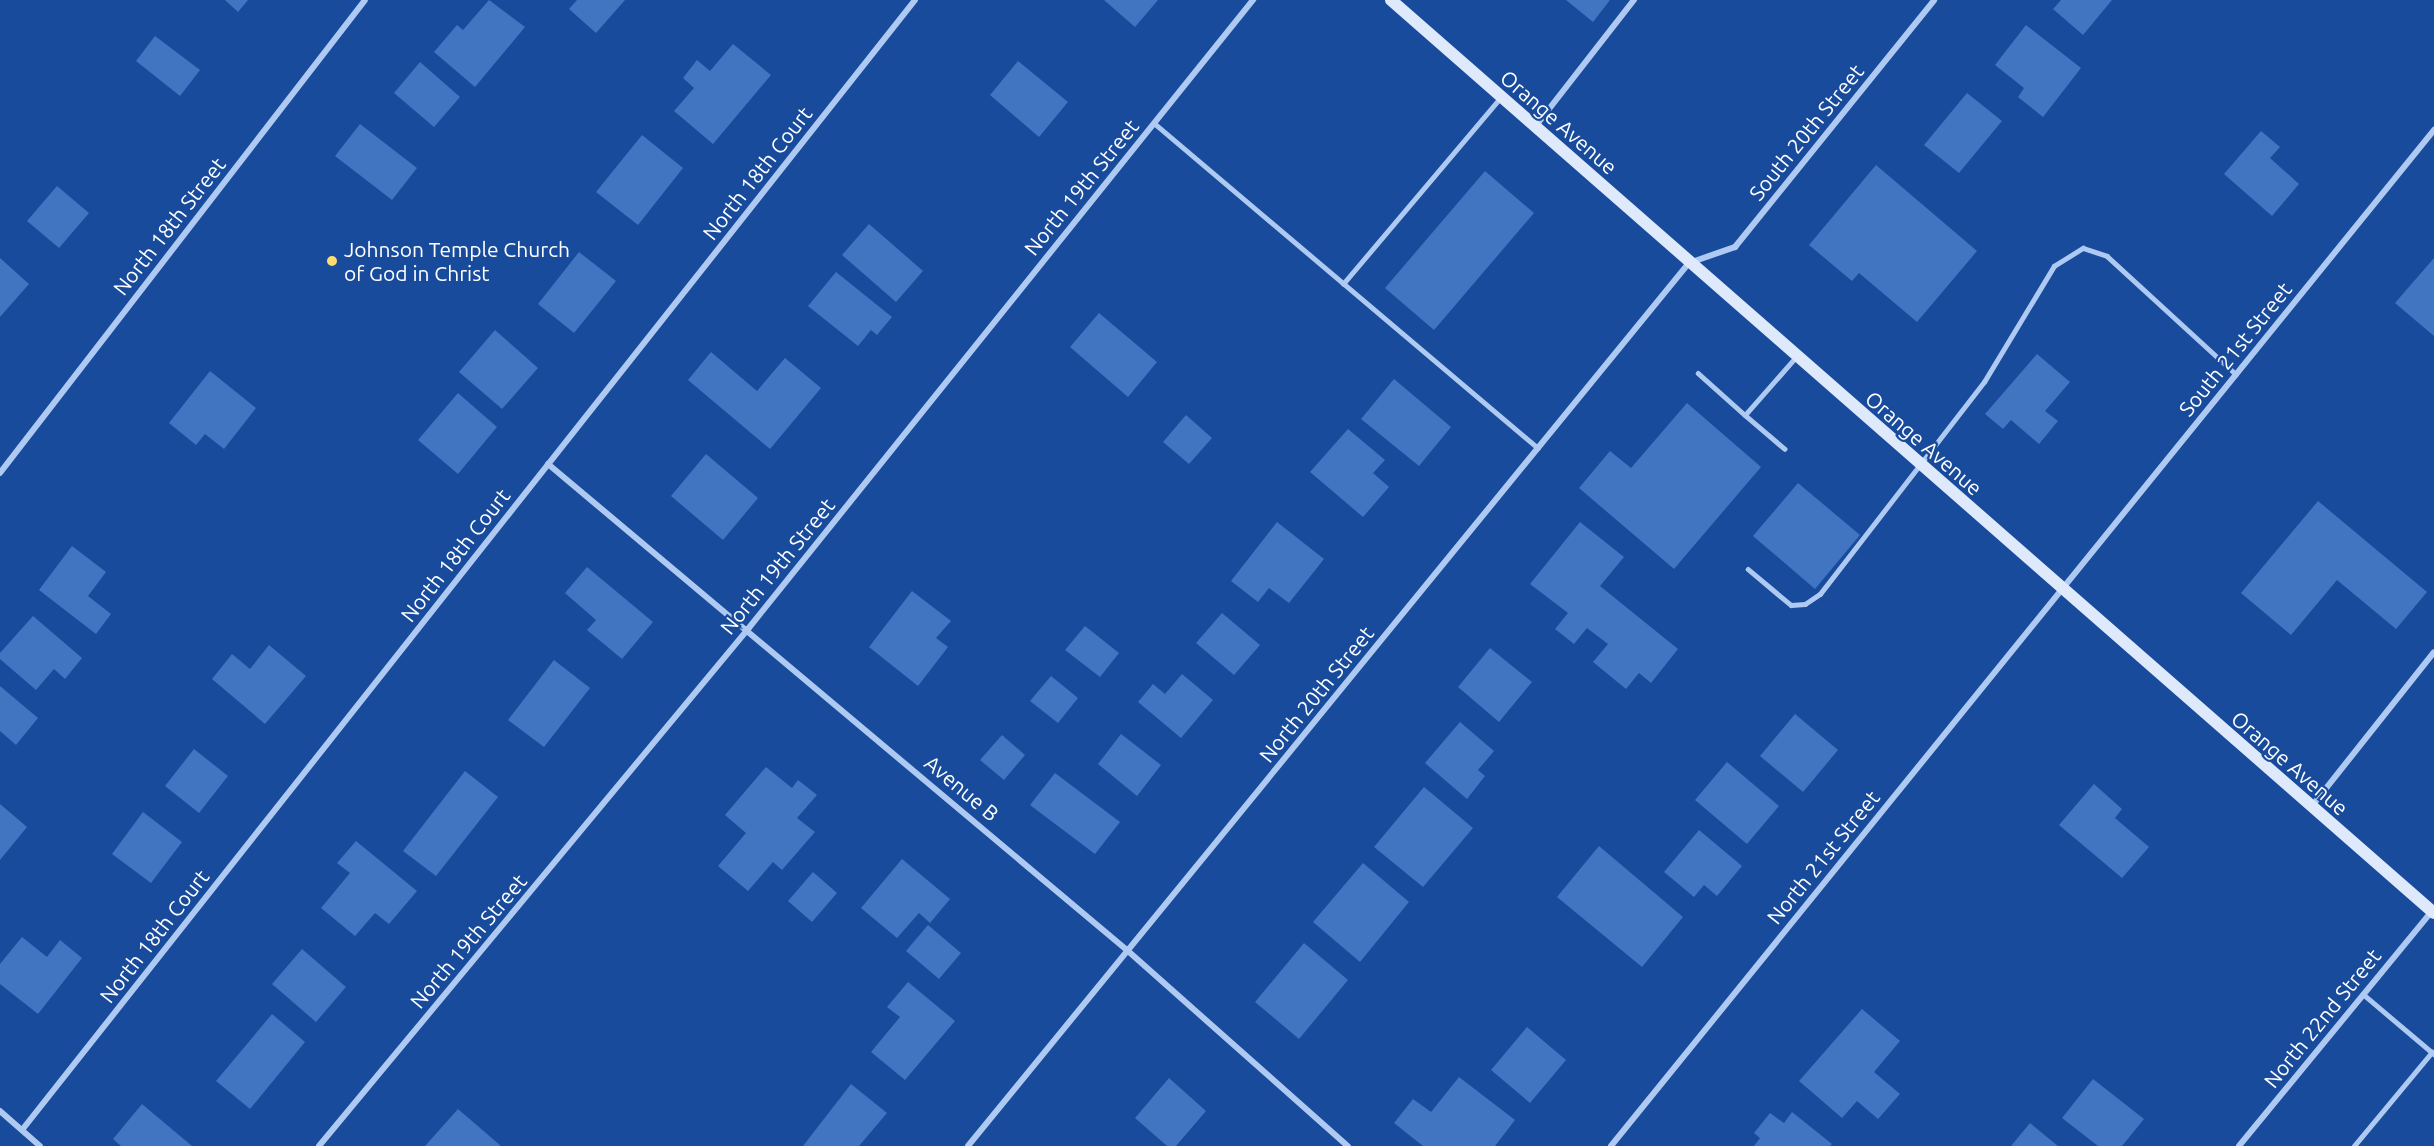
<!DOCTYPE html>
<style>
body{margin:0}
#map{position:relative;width:2434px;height:1146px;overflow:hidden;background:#184b9c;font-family:Ubuntu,sans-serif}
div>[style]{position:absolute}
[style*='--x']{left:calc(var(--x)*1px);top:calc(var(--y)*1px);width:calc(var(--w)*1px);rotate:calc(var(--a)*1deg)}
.building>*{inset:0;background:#4175c2}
.service>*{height:4.5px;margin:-2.25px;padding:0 2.25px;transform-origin:2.25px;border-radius:2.25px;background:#afcaf2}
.minor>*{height:6px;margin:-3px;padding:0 3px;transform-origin:3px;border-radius:3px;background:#afcaf2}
.secondary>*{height:12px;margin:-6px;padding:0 6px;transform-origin:6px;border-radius:6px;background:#dee9fc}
.dots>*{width:16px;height:16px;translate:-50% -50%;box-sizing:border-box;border:3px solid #184b9c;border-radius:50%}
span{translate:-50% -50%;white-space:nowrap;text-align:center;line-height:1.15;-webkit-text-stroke:4.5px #184b9c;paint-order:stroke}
.street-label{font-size:21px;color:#fff}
.poi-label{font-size:21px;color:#fff}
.left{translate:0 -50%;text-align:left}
</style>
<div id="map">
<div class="building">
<i style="clip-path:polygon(225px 0,248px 0,238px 12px)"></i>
<i style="clip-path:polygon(489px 0,525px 27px,475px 87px,434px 52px,457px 25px,463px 30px)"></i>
<i style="clip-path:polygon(577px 0,625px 0,596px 33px,569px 9px)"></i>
<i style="clip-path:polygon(1104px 0,1158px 0,1135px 27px)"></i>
<i style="clip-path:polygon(1566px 0,1610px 0,1593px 22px)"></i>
<i style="clip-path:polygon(2061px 0,2112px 0,2083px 35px,2053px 9px)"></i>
<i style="clip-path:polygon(2026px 25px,2081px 68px,2043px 117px,2018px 97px,2024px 88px,1995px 65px)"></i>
<i style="clip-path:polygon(155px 36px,200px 70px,180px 96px,136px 61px)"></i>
<i style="clip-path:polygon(733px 44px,771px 75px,713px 144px,674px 111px,694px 88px,683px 78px,697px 60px,710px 71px)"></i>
<i style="clip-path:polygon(1018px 61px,1068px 102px,1039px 137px,990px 95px)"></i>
<i style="clip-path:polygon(420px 62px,460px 97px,434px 127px,394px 93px)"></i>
<i style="clip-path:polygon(1967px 93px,2002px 121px,1959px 173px,1924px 145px)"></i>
<i style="clip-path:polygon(360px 124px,417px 168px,392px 200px,335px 156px)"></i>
<i style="clip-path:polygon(2261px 131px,2280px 147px,2270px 158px,2299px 184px,2272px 216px,2224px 174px)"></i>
<i style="clip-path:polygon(642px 135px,683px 168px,638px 225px,596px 192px)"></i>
<i style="clip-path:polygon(1876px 165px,1977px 251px,1917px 322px,1859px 273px,1852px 281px,1809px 245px)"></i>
<i style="clip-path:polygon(1485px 171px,1534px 213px,1434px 330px,1385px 288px)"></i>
<i style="clip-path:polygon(57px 186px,89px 213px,59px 248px,27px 221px)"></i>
<i style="clip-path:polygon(869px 224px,923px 271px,896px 302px,842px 255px)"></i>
<i style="clip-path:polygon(579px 252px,616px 281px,574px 333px,538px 304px)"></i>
<i style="clip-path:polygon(0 258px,29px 284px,0 317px)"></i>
<i style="clip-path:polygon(2434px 258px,2434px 336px,2395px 303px)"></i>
<i style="clip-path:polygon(836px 272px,892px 317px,877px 335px,871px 330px,858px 346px,808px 306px)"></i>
<i style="clip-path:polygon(1099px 313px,1157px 362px,1128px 397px,1070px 347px)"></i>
<i style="clip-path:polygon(495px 330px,538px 368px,502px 409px,459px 372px)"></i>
<i style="clip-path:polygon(711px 352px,757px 391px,785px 358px,821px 388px,770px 449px,688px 380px)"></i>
<i style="clip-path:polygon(2037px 354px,2070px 382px,2045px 411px,2058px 421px,2039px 444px,2011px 420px,2003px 429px,1985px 414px)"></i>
<i style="clip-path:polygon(210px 371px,256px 408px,224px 449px,205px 434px,196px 445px,169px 423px)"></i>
<i style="clip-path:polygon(1394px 379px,1451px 427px,1419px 466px,1361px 419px)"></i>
<i style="clip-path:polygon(458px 393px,497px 427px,458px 474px,418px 440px)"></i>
<i style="clip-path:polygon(1687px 403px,1761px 467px,1674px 569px,1579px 488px,1610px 451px,1631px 468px)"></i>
<i style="clip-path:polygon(1186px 415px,1212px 438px,1189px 464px,1163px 442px)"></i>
<i style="clip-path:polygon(1348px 429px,1385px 460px,1373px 473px,1389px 487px,1363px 517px,1310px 472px)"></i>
<i style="clip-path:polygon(706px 454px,758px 498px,723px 540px,671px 496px)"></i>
<i style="clip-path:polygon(1798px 483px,1860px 535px,1815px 589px,1753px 536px)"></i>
<i style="clip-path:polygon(2318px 501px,2427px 592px,2396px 629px,2337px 580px,2291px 635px,2241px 593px)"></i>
<i style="clip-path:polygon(1277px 522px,1324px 559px,1289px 603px,1269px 588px,1258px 602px,1231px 581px)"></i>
<i style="clip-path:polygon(1580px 522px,1624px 557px,1600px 586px,1678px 649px,1651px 683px,1639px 673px,1626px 689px,1593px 662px,1608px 644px,1587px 628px,1574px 644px,1555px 629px,1568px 613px,1530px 584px)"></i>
<i style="clip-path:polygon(72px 546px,106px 572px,88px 596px,111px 614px,96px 634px,39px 590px)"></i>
<i style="clip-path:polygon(587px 567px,653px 622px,622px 659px,587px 630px,596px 620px,565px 593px)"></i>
<i style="clip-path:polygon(912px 591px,951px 621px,936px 638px,948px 647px,918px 686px,869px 647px)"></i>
<i style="clip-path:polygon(1222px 613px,1260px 645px,1234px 675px,1196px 643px)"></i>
<i style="clip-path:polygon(33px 616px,82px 658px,65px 679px,54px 669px,36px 690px,0 659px,0 653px)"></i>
<i style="clip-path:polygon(1085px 626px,1119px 653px,1100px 677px,1065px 650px)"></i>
<i style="clip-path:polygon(269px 645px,306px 676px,265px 724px,212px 679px,232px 654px,250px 669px)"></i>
<i style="clip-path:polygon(1490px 648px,1532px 682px,1499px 722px,1458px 687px)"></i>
<i style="clip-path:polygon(554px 660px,590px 688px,544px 747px,508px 720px)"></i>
<i style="clip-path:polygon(1182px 674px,1213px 700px,1181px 738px,1138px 702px,1153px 684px,1165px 694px)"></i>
<i style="clip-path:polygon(1051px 676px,1078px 698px,1058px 723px,1030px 701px)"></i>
<i style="clip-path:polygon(0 686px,38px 718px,16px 745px,0 731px)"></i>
<i style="clip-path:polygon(1795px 714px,1838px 750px,1803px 792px,1760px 756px)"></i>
<i style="clip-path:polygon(1460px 722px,1494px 751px,1478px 770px,1485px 776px,1467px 799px,1425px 763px)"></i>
<i style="clip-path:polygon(1121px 734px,1161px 765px,1137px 796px,1098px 764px)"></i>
<i style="clip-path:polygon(1002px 735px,1025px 755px,1004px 780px,980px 760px)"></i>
<i style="clip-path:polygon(194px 749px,228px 776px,199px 813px,165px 786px)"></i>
<i style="clip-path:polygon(1727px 762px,1779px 806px,1747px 844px,1695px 800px)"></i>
<i style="clip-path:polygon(766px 767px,792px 788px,798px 780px,817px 795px,797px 818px,815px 832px,782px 870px,773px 862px,748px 891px,718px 866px,746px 833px,725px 815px)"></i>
<i style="clip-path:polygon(465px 771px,498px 797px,436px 876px,403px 851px)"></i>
<i style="clip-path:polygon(1055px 773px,1120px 822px,1095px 854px,1030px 805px)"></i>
<i style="clip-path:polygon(2094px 784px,2122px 809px,2115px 818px,2149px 847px,2122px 878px,2059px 825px)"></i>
<i style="clip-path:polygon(1424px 787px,1473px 828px,1423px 887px,1374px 847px)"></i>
<i style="clip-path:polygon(0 804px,27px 827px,0 860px)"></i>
<i style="clip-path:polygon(143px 812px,182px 842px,151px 883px,112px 854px)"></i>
<i style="clip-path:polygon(1699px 830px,1742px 866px,1717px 896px,1704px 885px,1694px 897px,1664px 872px)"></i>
<i style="clip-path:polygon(356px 841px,417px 891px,389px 924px,375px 913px,355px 936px,321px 908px,350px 873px,337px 863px)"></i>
<i style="clip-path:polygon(1599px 846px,1683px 917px,1642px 967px,1557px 897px)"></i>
<i style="clip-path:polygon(902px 859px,950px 899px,930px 923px,919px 913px,897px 938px,861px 908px)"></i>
<i style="clip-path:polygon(1363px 863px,1409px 902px,1360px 962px,1313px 922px)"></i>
<i style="clip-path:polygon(813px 872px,837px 893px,812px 922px,788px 901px)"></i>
<i style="clip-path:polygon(928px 925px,961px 953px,939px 979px,906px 951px)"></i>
<i style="clip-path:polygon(22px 937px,47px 957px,60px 940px,82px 958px,38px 1014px,0 984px,0 964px)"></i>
<i style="clip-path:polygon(1304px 943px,1348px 980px,1299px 1039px,1255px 1002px)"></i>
<i style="clip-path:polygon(302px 949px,346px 987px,316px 1022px,272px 984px)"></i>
<i style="clip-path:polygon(908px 982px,955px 1021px,905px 1080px,871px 1052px,900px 1017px,887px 1007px)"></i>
<i style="clip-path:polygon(1862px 1009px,1900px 1041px,1874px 1072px,1900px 1094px,1878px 1119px,1857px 1101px,1842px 1118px,1799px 1081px)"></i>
<i style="clip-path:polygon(272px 1014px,305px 1042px,250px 1109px,216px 1081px)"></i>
<i style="clip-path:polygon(1527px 1027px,1566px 1060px,1530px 1103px,1491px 1070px)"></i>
<i style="clip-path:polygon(1459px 1077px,1515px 1120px,1495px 1146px,1423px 1146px,1394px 1123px,1413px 1099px,1431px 1112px)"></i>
<i style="clip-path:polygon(1169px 1078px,1206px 1111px,1176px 1146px,1167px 1146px,1135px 1118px)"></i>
<i style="clip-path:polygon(2093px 1079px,2144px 1119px,2122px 1146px,2098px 1146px,2062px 1118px)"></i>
<i style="clip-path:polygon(851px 1084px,887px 1113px,859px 1146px,803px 1146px)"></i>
<i style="clip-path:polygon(142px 1104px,192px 1146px,121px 1146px,113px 1139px)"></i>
<i style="clip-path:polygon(458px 1109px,501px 1146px,425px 1146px)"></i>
<i style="clip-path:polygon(1792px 1112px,1832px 1144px,1830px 1146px,1754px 1146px,1760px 1138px,1754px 1133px,1770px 1113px,1784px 1123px)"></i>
<i style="clip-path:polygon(2030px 1123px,2058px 1146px,2011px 1146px)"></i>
</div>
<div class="service">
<i style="--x:1154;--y:123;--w:503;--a:40.24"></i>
<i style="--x:1343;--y:284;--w:243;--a:-49.8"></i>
<i style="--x:1698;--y:373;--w:63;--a:41.8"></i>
<i style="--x:1745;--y:415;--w:77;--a:-48.7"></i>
<i style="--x:1745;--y:415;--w:52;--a:40.4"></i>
<i style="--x:1748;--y:569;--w:56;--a:39.9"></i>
<i style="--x:1791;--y:605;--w:14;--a:-4"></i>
<i style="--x:1805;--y:604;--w:18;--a:-34"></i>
<i style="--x:1820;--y:594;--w:268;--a:-52.3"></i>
<i style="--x:1984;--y:382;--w:135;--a:-58.9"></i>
<i style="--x:2054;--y:266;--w:34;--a:-32"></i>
<i style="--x:2083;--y:248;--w:25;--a:18"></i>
<i style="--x:2107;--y:256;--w:175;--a:42.5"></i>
<i style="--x:2363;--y:994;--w:93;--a:40.2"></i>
<i style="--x:2354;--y:1146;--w:122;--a:-50.3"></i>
</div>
<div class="minor">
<i style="--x:1535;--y:127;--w:161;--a:-52.1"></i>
<i style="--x:548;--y:464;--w:757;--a:40.02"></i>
<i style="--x:1128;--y:951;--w:294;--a:41.6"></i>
<i style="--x:0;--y:473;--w:597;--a:-52.34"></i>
<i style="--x:2312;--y:806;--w:196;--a:-51.6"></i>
<i style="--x:0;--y:1111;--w:53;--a:41.2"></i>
<i style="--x:22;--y:1130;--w:1440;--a:-51.68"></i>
<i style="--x:319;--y:1146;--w:672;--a:-50.31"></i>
<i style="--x:748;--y:629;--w:807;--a:-51.24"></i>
<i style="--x:968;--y:1146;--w:1140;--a:-50.77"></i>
<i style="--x:1689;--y:263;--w:49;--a:-19.2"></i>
<i style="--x:1735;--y:247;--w:317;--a:-51.1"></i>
<i style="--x:1611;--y:1146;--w:1308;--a:-50.99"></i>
<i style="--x:2239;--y:1146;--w:304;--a:-50.6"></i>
</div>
<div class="secondary">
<i style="--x:1391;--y:0;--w:1386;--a:41.2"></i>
</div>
<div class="dots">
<i style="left:332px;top:261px;background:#ffdc70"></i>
</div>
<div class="street-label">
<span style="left:1559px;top:122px;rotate:41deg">Orange Avenue</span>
<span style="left:1806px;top:132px;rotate:-51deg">South 20th Street</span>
<span style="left:757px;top:173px;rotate:-52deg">North 18th Court</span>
<span style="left:1081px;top:187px;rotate:-51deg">North 19th Street</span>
<span style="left:169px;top:226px;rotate:-52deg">North 18th Street</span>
<span style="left:2235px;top:349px;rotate:-51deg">South 21st Street</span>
<span style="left:1924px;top:443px;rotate:41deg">Orange Avenue</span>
<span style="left:455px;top:555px;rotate:-52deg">North 18th Court</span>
<span style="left:777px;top:566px;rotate:-51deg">North 19th Street</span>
<span style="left:1316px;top:694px;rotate:-51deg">North 20th Street</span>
<span style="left:2290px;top:763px;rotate:41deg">Orange Avenue</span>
<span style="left:962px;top:788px;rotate:40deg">Avenue B</span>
<span style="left:1823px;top:857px;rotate:-51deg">North 21st Street</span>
<span style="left:154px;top:936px;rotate:-52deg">North 18th Court</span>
<span style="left:468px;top:941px;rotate:-50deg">North 19th Street</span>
<span style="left:2322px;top:1018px;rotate:-51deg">North 22nd Street</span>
</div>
<div class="poi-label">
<span class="left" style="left:344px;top:261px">Johnson Temple Church<br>of God in Christ</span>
</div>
</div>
